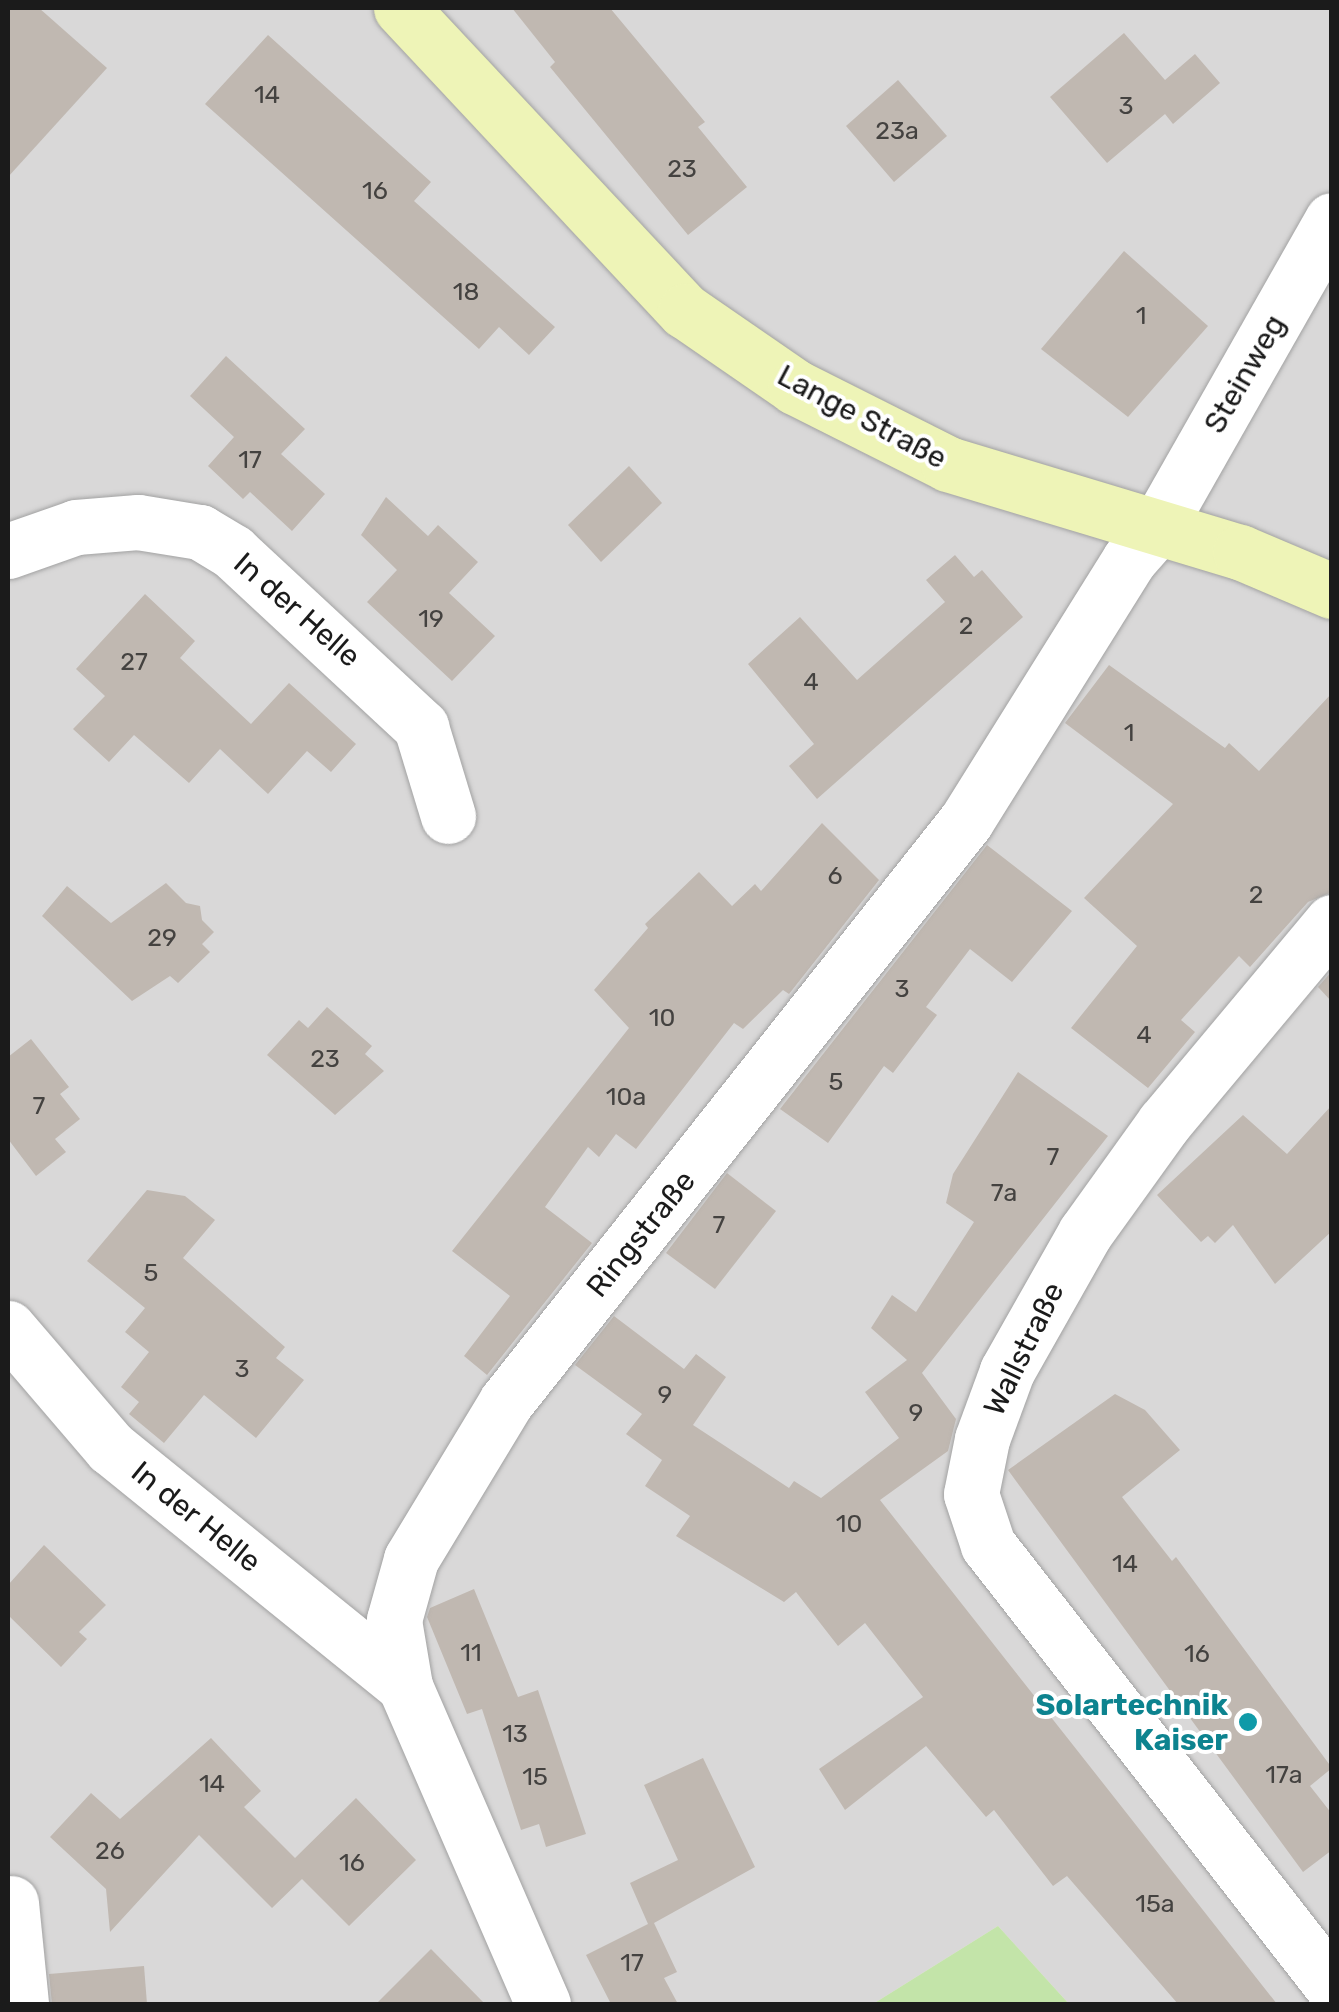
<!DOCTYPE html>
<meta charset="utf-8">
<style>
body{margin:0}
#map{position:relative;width:1339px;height:2012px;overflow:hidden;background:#ece9e1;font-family:Rubik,sans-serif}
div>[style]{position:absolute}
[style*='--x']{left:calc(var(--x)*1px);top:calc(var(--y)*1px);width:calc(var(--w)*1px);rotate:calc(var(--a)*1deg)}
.residential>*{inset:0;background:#d9d8d8}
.grass>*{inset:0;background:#c3e4a9}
.building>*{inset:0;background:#c0b8b1}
.roads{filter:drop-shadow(0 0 2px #a2a2a2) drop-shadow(0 0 2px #a2a2a2)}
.minor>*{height:55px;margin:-27.5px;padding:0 27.5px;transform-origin:27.5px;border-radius:27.5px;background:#fff}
.secondary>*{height:55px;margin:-27.5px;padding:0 27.5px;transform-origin:27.5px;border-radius:27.5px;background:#eef4b7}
.dots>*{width:28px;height:28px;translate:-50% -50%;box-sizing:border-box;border:5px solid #fff;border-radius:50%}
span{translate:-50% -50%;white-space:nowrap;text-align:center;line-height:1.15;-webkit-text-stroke:8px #fff;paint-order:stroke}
.number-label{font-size:25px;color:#444240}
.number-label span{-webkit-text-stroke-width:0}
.street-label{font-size:30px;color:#1b1b1b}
.culture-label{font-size:30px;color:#0d838f;font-weight:700}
.right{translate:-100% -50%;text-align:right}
.frame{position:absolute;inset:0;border:10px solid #1b1b1b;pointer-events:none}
</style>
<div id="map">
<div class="residential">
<i style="clip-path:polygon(8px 8px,1331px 8px,1331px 2004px,1069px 2004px,998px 1926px,873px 2004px,8px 2004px)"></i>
</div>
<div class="grass">
<i style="clip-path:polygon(998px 1926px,1069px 2004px,873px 2004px)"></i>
</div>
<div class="building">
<i style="clip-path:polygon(8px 8px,39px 8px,107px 68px,8px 177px)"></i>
<i style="clip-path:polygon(512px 8px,610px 8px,705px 122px,698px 127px,747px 187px,688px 235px,550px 67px,555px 62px)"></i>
<i style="clip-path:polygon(1124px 33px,1165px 80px,1195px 54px,1220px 83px,1173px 124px,1165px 114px,1107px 163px,1050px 97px)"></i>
<i style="clip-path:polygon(268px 35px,431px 182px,414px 201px,555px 327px,529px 355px,499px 327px,479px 349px,205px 104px)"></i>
<i style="clip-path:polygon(898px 80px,947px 136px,894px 182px,846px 126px)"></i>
<i style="clip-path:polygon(1124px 251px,1208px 326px,1128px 417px,1041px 349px)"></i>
<i style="clip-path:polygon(226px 356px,305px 429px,281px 454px,325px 494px,292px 531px,250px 492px,243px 499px,208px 466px,234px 437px,190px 396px)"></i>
<i style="clip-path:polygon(629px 466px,662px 503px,601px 562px,568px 525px)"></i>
<i style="clip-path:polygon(386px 497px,428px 536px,438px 525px,478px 562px,449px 593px,495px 636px,452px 681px,367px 602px,397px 570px,361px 535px)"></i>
<i style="clip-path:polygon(955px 555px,974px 577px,982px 570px,1023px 617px,817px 799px,789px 766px,814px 744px,748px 664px,800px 617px,857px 680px,945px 602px,926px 580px)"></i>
<i style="clip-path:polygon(145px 594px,195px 641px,180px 658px,251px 724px,289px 683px,356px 744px,331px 772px,307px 751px,268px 794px,220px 749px,189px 783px,134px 735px,109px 762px,73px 729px,105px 696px,76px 669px)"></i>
<i style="clip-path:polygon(1109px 665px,1225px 748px,1229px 743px,1259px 771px,1332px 693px,1332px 892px,1308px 902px,1250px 967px,1239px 956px,1181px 1020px,1195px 1032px,1148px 1088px,1071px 1028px,1137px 946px,1084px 898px,1173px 804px,1065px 723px)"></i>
<i style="clip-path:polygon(822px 823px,879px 880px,789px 994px,783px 990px,743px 1029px,734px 1023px,636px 1149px,616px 1134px,599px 1157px,588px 1147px,545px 1207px,592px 1243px,487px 1375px,464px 1356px,510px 1296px,452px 1251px,629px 1028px,594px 990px,648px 928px,645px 924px,699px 872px,732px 906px,755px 884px,761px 891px)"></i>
<i style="clip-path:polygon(987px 845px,1072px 911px,1012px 982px,970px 949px,926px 1007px,937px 1015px,893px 1073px,884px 1066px,828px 1143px,780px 1109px)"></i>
<i style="clip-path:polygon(166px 883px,186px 903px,200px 906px,202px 920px,214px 932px,202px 944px,210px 952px,178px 983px,170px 976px,132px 1001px,42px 916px,67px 886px,111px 923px)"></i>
<i style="clip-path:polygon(1332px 971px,1332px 1002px,1318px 987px)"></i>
<i style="clip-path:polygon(327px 1007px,372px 1046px,365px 1054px,384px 1071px,335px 1115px,267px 1055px,299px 1020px,308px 1028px)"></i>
<i style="clip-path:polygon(31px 1039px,69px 1087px,60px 1094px,80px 1119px,55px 1139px,66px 1152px,36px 1176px,8px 1139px,8px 1057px)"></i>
<i style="clip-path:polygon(1018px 1072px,1108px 1136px,922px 1373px,956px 1419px,948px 1451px,880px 1500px,1277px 2004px,1178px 2004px,1067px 1876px,1053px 1886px,994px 1810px,986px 1817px,926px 1746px,845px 1810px,819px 1769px,923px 1697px,865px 1623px,838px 1646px,796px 1592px,784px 1602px,676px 1536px,690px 1516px,645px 1486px,662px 1460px,626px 1434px,642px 1414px,575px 1365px,614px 1316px,684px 1369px,696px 1354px,726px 1377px,693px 1425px,789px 1488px,794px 1481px,821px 1498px,899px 1438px,865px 1392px,907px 1360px,871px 1328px,892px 1295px,916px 1312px,974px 1222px,946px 1203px,953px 1174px)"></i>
<i style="clip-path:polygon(1332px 1105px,1332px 1231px,1275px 1284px,1233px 1225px,1215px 1243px,1208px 1236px,1201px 1242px,1157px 1195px,1243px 1115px,1287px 1154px)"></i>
<i style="clip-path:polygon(727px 1173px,776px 1211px,715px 1289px,666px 1253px)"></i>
<i style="clip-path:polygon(147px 1190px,185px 1196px,215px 1220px,183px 1258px,285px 1347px,276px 1358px,304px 1380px,256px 1438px,204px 1395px,164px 1443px,129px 1414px,139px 1402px,121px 1387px,149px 1352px,125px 1332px,145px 1308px,87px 1261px)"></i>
<i style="clip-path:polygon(1115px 1394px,1145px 1410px,1180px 1450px,1122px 1497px,1172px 1561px,1176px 1557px,1332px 1768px,1310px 1786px,1332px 1814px,1332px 1850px,1303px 1872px,1008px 1470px)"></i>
<i style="clip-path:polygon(44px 1545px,106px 1605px,79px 1632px,87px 1639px,61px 1667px,8px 1615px,8px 1585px)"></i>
<i style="clip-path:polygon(474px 1589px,518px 1697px,538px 1690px,586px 1834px,546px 1847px,539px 1824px,521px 1830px,482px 1709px,467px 1714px,427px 1617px,430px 1608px)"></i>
<i style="clip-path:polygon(211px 1738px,261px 1791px,244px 1807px,295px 1858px,356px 1798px,416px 1860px,349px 1926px,302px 1879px,272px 1908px,199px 1835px,110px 1932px,106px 1889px,50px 1837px,91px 1793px,120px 1819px)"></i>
<i style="clip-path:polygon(703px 1758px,755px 1867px,654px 1923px,677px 1972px,664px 1978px,678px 2004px,611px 2004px,586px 1955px,648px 1924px,630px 1883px,678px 1860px,644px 1785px)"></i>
<i style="clip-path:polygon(431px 1949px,485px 2004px,376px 2004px)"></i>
<i style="clip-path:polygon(144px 1966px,147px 2004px,52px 2004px,49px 1974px)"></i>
</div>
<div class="roads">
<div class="minor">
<i style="--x:8;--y:551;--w:72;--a:-19.4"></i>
<i style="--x:76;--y:527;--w:62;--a:-4.6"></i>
<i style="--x:138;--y:522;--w:63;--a:9.2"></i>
<i style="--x:200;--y:532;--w:39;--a:31"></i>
<i style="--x:233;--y:552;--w:257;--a:42.9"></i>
<i style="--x:421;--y:727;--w:93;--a:73.1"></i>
<i style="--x:1332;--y:922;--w:262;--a:129.9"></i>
<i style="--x:1164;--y:1123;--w:135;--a:125.7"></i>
<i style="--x:1085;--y:1233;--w:159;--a:119.5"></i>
<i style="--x:1007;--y:1371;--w:72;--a:110.2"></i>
<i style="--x:982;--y:1439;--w:56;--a:101.3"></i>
<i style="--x:971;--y:1494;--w:54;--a:71.6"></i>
<i style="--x:988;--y:1545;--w:559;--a:52.04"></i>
<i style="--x:8;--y:1328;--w:158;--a:49.4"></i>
<i style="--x:111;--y:1448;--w:378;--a:39"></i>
<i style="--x:11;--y:1903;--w:101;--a:84.3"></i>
<i style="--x:543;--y:2004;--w:347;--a:-113.5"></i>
<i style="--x:405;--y:1686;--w:67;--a:-99.5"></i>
<i style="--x:394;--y:1620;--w:63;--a:-74.4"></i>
<i style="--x:411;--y:1559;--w:184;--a:-58.8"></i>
<i style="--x:506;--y:1402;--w:741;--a:-51.63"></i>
<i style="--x:966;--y:821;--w:308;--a:-58"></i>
<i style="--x:1129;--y:560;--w:43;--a:-48.8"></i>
<i style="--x:1157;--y:528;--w:354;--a:-60.4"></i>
</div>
<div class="secondary">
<i style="--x:401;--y:8;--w:415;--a:46.9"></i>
<i style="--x:685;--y:311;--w:134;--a:34.6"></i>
<i style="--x:795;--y:387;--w:171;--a:26.7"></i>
<i style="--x:948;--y:464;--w:305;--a:16.8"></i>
<i style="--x:1240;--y:552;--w:100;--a:23"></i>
</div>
</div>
<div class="dots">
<i style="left:1248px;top:1722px;background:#0f9aa8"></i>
</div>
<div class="number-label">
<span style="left:267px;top:95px">14</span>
<span style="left:1126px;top:106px">3</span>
<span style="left:897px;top:131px">23a</span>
<span style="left:682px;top:169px">23</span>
<span style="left:375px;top:191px">16</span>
<span style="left:466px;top:292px">18</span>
<span style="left:1141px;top:316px">1</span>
<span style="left:250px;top:460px">17</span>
<span style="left:431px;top:619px">19</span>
<span style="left:966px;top:626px">2</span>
<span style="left:134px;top:662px">27</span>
<span style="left:811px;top:682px">4</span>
<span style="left:1129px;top:733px">1</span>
<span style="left:835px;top:876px">6</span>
<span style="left:1256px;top:895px">2</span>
<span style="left:162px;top:938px">29</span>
<span style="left:902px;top:989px">3</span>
<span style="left:662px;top:1018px">10</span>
<span style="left:1144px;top:1035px">4</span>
<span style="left:325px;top:1059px">23</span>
<span style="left:836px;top:1082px">5</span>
<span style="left:626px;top:1097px">10a</span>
<span style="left:39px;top:1106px">7</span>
<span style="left:1053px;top:1157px">7</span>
<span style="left:1004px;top:1193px">7a</span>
<span style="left:719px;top:1225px">7</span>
<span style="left:151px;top:1273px">5</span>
<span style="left:242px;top:1369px">3</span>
<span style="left:665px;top:1395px">9</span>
<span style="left:916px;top:1413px">9</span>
<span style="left:849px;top:1524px">10</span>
<span style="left:1125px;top:1564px">14</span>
<span style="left:471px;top:1653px">11</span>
<span style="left:1197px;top:1654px">16</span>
<span style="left:515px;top:1734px">13</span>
<span style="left:1284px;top:1775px">17a</span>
<span style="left:535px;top:1777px">15</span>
<span style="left:212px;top:1784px">14</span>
<span style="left:110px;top:1851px">26</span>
<span style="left:352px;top:1863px">16</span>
<span style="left:1155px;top:1904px">15a</span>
<span style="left:632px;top:1963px">17</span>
</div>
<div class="street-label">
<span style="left:1245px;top:374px;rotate:-60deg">Steinweg</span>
<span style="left:862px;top:417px;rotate:28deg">Lange Straße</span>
<span style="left:297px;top:610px;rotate:41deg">In der Helle</span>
<span style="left:641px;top:1234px;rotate:-51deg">Ringstraße</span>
<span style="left:1024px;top:1349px;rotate:-64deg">Wallstraße</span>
<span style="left:196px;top:1517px;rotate:39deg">In der Helle</span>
</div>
<div class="culture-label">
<span class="right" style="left:1228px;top:1722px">Solartechnik<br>Kaiser</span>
</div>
<div class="frame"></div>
</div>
